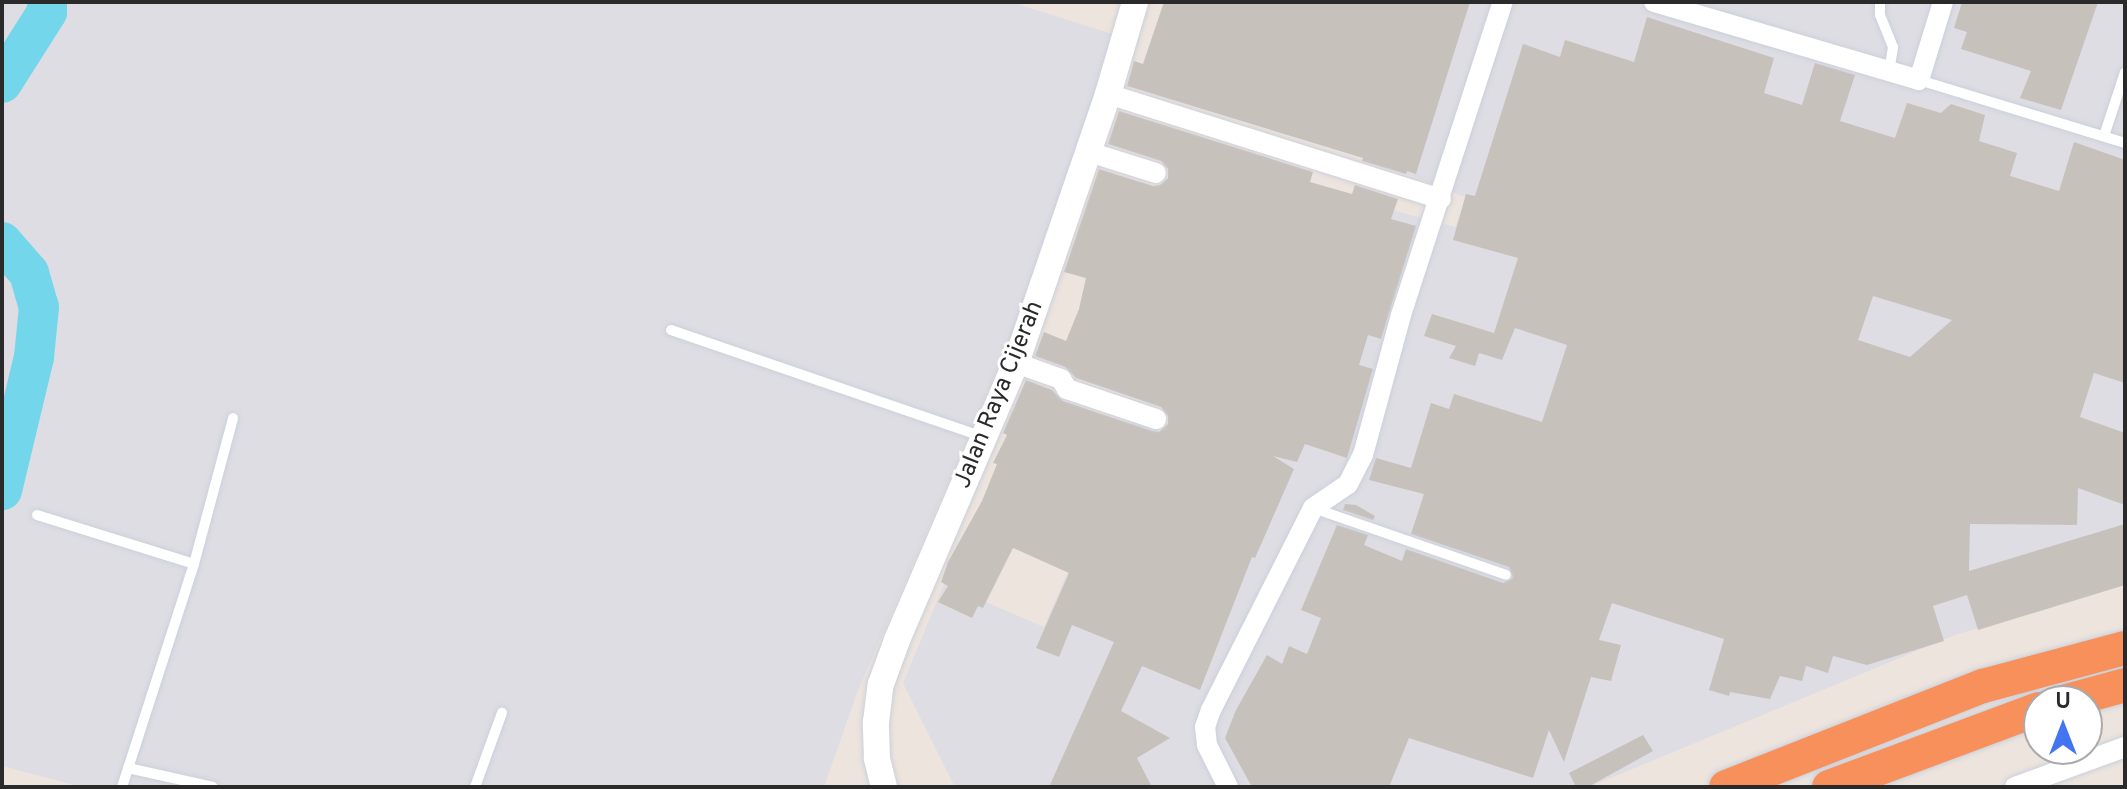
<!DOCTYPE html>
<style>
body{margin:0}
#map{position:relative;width:2127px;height:789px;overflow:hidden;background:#ece4dd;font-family:Overpass,sans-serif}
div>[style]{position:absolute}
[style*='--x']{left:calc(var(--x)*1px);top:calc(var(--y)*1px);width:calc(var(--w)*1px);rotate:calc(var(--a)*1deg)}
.industrial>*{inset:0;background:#dedde4}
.river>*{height:40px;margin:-20px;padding:0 20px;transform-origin:20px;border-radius:20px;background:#74d6ea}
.building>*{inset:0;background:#c7c1bc}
.roads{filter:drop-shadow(0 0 2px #cbd0db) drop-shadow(0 0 2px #cbd0db)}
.lane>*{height:10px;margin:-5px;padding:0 5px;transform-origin:5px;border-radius:5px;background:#fff}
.street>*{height:20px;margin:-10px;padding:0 10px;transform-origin:10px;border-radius:10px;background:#fff}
.secondary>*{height:26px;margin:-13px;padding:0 13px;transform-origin:13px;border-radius:13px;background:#fff}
.highway>*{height:34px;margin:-17px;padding:0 17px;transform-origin:17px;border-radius:17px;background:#f8905c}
span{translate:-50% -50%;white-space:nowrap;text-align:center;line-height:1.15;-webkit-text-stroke:6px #fff;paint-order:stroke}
.street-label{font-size:24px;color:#2a2a2a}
.frame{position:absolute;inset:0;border:4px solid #2a2a2a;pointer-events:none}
.north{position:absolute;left:2023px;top:685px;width:80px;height:80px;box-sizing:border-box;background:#fff;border:2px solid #aaa;border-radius:50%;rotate:0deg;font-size:22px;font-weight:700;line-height:32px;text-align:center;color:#2a2a2a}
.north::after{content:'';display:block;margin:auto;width:28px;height:36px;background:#4375f3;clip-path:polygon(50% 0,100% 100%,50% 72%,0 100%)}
</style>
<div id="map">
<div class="industrial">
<i style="clip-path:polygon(2px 2px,30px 2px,2px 45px)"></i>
<i style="clip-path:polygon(55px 2px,1011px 2px,1112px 34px,1047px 253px,857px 693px,824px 787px,82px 787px,2px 766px,2px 506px,50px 321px,37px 259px,2px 228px,2px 97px,54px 14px)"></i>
<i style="clip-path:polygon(1313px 2px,2125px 2px,2125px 585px,1955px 635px,1589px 787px,955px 787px,903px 683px,944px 584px,1044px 627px,1133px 421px,1226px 455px,1336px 195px,1455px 227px,1467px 198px,1278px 121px)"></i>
<i style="clip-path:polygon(2px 267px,19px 290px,24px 319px,2px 411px)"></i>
</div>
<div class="river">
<i style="--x:2;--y:83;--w:84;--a:-57.6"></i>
<i style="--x:47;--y:12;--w:10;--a:-90"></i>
<i style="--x:2;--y:242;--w:41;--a:48.9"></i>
<i style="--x:29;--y:273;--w:35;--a:74"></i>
<i style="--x:39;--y:307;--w:50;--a:95.7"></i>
<i style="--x:34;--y:357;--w:137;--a:103.5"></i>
</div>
<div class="building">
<i style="clip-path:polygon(1164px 2px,1470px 2px,1416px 174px,1407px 171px,1406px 174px,1362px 161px,1363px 158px,1127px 86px,1134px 61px,1143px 64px)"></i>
<i style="clip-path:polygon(1962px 2px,2098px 2px,2061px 110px,2020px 98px,2031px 71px,1961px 49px,1967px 32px,1954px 28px)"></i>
<i style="clip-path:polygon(evenodd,1647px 17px,1774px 58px,1764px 93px,1802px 105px,1815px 63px,1855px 75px,1840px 121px,1895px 138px,1907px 103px,1941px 113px,1951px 104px,1985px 115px,1979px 141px,2017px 153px,2010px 176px,2059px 191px,2074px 142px,2125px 160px,2125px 383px,2094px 373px,2080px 417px,2125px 433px,2125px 505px,2078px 488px,2077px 525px,1970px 524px,1969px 571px,2125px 524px,2125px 585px,1978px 630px,1967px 595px,1933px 606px,1944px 641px,1867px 665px,1833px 656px,1828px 673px,1806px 666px,1802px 681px,1780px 676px,1770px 699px,1730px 692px,1729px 696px,1709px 690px,1724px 639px,1612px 603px,1599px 640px,1621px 645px,1611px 681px,1591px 677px,1564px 762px,1549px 730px,1533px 778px,1409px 738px,1389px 787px,1252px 787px,1225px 738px,1236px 710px,1267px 655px,1282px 664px,1289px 646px,1307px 654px,1321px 618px,1301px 610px,1337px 525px,1368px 535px,1364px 545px,1402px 561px,1406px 549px,1503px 583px,1513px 578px,1509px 567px,1411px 534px,1424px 494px,1369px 480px,1376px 458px,1411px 468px,1431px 403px,1449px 409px,1454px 394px,1542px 422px,1567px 345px,1515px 328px,1502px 360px,1479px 353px,1475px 366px,1449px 358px,1456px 346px,1424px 336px,1432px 314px,1494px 333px,1518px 258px,1453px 240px,1466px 194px,1475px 196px,1523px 44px,1560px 57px,1565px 40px,1634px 62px,1647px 17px,1873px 296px,1952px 320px,1910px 357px,1858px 340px,1873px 296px)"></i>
<i style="clip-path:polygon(1119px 111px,1313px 172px,1310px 182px,1352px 194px,1355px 185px,1398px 199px,1391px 219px,1416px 226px,1381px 339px,1368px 335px,1359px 365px,1373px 369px,1347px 458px,1305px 444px,1297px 462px,1273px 456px,1294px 469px,1255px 558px,1252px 557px,1200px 690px,1142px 666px,1121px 711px,1170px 738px,1137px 758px,1152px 787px,1049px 787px,1114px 642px,1072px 625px,1059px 657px,1036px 648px,1069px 573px,1013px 548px,983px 608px,978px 606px,972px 618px,938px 602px,948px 586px,941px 582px,948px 562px,982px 501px,997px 464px,993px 463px,1007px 435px,1003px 433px,1026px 380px,1052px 390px,1063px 401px,1152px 431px,1159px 432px,1168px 424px,1168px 416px,1161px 407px,1076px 378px,1065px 367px,1035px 356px,1044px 332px,1066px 341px,1079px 309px,1086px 278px,1064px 272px,1099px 169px,1153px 186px,1160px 185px,1168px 178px,1168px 169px,1161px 161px,1108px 144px)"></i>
<i style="clip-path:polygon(1345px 504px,1356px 505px,1375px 516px,1373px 520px,1343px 510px)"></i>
<i style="clip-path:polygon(1643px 735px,1653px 751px,1588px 787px,1576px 787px,1569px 773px)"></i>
</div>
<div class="roads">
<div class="lane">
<i style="--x:1880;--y:2;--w:13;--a:90"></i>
<i style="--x:1880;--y:15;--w:35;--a:68"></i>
<i style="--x:1893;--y:47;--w:24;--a:99"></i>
<i style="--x:1919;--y:80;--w:215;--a:17"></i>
<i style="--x:2104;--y:136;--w:67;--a:-71.8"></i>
<i style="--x:671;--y:330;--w:330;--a:18.9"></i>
<i style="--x:1313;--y:508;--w:204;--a:19.1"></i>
<i style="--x:37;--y:515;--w:164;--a:17.3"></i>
<i style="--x:128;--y:768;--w:87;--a:12.6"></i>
<i style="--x:122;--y:787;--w:234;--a:-72.1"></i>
<i style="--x:194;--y:564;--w:151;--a:-75"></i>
<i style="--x:475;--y:787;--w:79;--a:-70"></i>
</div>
<div class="street">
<i style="--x:1654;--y:2;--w:276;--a:16.4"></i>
<i style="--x:1919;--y:80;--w:82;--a:-72.9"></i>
<i style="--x:1108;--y:94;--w:349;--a:17.5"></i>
<i style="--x:1089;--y:152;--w:70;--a:17.4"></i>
<i style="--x:1016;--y:363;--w:48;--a:19.6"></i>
<i style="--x:1061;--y:379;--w:12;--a:59"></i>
<i style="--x:1067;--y:389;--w:94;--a:18.6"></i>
<i style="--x:1228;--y:787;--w:47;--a:-116.6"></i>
<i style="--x:1207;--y:745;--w:18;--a:-96"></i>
<i style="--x:1205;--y:727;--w:18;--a:-71"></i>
<i style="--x:1211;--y:710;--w:226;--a:-63.2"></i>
<i style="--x:1313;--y:508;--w:42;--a:-34.4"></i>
<i style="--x:1348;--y:484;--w:33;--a:-63"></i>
<i style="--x:1363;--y:455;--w:145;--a:-74.8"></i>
<i style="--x:1401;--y:315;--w:329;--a:-72"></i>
<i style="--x:2015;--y:787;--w:117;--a:-20"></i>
</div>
<div class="secondary">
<i style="--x:884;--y:787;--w:30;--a:-104"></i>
<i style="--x:877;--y:758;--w:36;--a:-92"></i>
<i style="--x:876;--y:722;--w:38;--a:-83"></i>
<i style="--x:881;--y:684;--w:47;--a:-70"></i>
<i style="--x:897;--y:640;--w:301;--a:-66.8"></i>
<i style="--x:1016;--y:363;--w:284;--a:-71.1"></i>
<i style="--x:1108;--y:94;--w:96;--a:-73.6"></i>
</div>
<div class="highway">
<i style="--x:2067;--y:701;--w:60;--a:-15.4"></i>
<i style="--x:1726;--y:787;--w:276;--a:-21.5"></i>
<i style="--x:1983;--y:686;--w:147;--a:-15"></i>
<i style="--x:1829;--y:787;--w:224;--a:-20.4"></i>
</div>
</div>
<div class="street-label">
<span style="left:1000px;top:395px;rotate:-68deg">Jalan Raya Cijerah</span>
</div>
<div class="frame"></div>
<div class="north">U</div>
</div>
